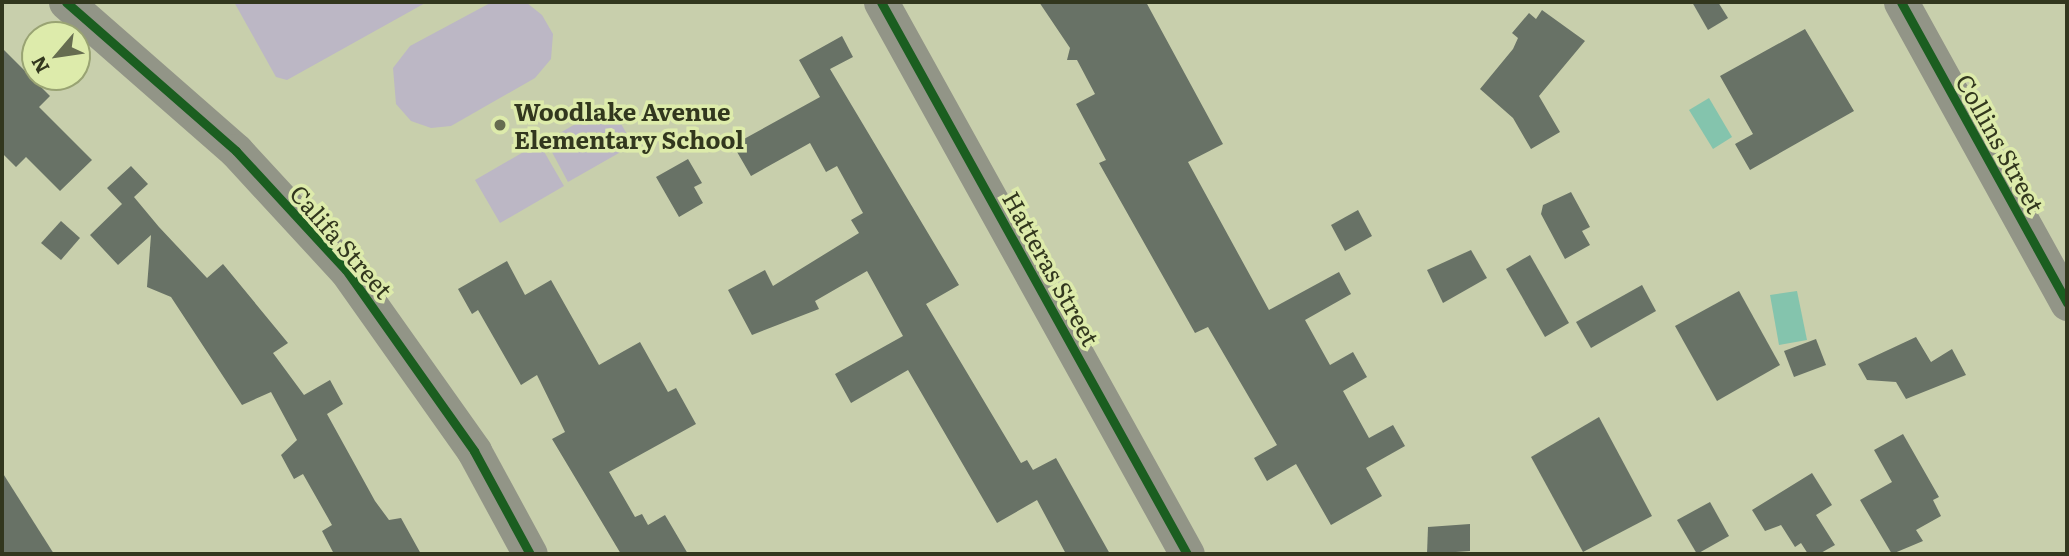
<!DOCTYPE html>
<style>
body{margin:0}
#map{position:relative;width:2069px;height:556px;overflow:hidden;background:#c8cfac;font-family:Literata,serif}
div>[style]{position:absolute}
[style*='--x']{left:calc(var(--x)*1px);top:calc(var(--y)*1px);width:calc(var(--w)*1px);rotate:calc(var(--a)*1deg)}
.green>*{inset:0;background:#bcb7c5}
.water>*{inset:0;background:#84c4ad}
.building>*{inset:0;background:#687266}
.minor>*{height:35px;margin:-17.5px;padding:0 17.5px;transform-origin:17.5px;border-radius:17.5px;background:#929587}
.cycleway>*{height:9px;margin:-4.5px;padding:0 4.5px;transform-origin:4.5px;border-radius:4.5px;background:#1b5e20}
.dots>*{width:19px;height:19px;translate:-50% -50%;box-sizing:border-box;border:4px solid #ddebab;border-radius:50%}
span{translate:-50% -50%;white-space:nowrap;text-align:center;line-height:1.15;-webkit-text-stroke:7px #ddebab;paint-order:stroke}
.poi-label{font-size:24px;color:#32371e;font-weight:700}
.left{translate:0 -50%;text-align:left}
.street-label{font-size:24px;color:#32371e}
.frame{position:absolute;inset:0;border:4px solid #32371e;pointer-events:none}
.north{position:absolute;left:21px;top:21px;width:70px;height:70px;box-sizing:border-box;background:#ddebab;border:2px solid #99a373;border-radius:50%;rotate:241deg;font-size:19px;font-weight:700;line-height:28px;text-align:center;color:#32371e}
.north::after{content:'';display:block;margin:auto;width:24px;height:32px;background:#666c50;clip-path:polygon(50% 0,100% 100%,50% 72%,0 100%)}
</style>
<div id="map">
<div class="green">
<i style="clip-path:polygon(234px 2px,427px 2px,287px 80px,276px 77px)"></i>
<i style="clip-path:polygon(492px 2px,527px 3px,542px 15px,553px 34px,551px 59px,535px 78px,451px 126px,431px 128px,411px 121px,396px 104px,393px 68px,410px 46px)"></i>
<i style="clip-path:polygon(610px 104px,633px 145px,568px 182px,546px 141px)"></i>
<i style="clip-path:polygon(539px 143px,564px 186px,500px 223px,475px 180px)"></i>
</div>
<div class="water">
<i style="clip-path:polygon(1709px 98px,1732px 137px,1713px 149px,1689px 110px)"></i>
<i style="clip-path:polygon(1797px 291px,1807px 340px,1779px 345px,1770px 295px)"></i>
</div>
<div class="building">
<i style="clip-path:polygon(1039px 2px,1146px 2px,1223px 144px,1188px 162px,1269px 310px,1339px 272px,1351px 294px,1305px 320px,1330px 365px,1353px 352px,1367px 377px,1343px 391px,1369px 438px,1393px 425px,1405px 446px,1366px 468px,1382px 496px,1331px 525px,1296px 464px,1267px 481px,1254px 458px,1277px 445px,1208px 327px,1195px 333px,1099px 163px,1106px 160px,1076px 104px,1095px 94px,1077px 60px,1067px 60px,1070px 48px)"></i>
<i style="clip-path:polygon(1692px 2px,1718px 2px,1728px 18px,1708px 30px)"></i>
<i style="clip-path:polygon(1542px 10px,1585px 41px,1539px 96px,1560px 132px,1531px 149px,1513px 118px,1480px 89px,1513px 49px,1518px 38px,1512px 33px,1529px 13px,1536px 19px)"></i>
<i style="clip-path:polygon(1805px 29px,1854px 111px,1750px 170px,1735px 144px,1753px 134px,1720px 76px)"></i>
<i style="clip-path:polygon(842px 36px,853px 57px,830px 69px,959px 285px,926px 304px,1021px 463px,1027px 460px,1033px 470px,1056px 458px,1110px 554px,1066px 554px,1037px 500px,997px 523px,908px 370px,851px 403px,835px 374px,903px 336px,867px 271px,815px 301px,819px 309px,752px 335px,728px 290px,765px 270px,773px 286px,859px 233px,851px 220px,863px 213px,837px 166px,826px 172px,810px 143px,751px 176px,733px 145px,820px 97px,799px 60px)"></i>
<i style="clip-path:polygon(2px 48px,50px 96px,39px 107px,92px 160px,60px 191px,26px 157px,16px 167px,2px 153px)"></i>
<i style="clip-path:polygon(688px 159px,702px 183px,694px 187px,703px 203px,679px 217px,656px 177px)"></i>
<i style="clip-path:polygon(131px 166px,148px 184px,134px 197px,159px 227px,207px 278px,223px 264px,288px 343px,273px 353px,304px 395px,330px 380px,343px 404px,327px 414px,375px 501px,389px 520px,401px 518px,421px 554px,334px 554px,322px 531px,332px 525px,303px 474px,294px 479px,281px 455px,297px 440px,271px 392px,242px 405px,171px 297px,147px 287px,151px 235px,118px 265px,90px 235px,122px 204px,107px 188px)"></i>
<i style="clip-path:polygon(1571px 192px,1590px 227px,1582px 231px,1590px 245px,1565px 259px,1541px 214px,1543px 205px)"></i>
<i style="clip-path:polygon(1358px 210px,1372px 236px,1345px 251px,1331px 225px)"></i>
<i style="clip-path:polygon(61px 221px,80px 238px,61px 260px,41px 243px)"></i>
<i style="clip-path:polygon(1471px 250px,1487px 278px,1443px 303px,1427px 270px)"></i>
<i style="clip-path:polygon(1530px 255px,1569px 323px,1545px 337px,1506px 269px)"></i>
<i style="clip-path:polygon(507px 261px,525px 295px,551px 280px,599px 365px,640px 342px,668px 392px,676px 388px,696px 424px,609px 472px,635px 517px,642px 514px,648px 525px,665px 515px,688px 554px,621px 554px,552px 439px,565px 432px,537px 375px,521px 385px,478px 310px,472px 314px,458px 289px)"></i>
<i style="clip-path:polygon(1642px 285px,1656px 311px,1591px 348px,1576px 322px)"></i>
<i style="clip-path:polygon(1739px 291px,1780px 365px,1717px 401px,1675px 326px)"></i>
<i style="clip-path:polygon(1916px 337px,1931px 362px,1952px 349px,1966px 375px,1906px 399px,1896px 382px,1867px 380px,1858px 364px)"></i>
<i style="clip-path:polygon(1816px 339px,1826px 365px,1794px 377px,1784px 351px)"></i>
<i style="clip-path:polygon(1599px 417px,1652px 516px,1583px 552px,1531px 457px)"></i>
<i style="clip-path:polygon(1903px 434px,1939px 497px,1933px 500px,1941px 516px,1916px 530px,1923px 541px,1892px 554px,1860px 500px,1892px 482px,1874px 450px)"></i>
<i style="clip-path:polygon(2px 472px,54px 554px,2px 554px)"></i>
<i style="clip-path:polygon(1812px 473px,1832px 505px,1816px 515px,1835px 545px,1819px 554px,1808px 554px,1801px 543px,1795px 547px,1781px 525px,1765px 531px,1752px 510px)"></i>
<i style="clip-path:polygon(1710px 502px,1729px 536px,1697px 554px,1677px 520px)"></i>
<i style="clip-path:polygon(1470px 524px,1470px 551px,1427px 554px,1428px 527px)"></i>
</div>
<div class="minor">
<i style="--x:66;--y:2;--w:226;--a:41.2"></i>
<i style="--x:236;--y:151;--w:162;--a:47.3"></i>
<i style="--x:346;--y:270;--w:222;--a:54.7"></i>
<i style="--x:474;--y:451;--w:117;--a:61.5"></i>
<i style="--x:881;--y:2;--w:631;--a:61"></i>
<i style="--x:1901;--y:2;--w:344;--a:61.1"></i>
</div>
<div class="cycleway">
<i style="--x:66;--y:2;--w:226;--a:41.2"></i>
<i style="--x:236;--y:151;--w:162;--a:47.3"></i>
<i style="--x:346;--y:270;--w:222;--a:54.7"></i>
<i style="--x:474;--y:451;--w:117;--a:61.5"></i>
<i style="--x:881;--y:2;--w:631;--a:61"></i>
<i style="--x:1901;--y:2;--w:344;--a:61.1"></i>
</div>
<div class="dots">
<i style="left:500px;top:125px;background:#666c50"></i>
</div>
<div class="poi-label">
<span class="left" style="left:514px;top:125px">Woodlake Avenue<br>Elementary School</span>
</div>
<div class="street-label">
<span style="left:2001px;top:143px;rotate:61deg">Collins Street</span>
<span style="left:342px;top:241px;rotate:49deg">Califa Street</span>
<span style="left:1052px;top:268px;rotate:61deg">Hatteras Street</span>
</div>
<div class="frame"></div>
<div class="north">N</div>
</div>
